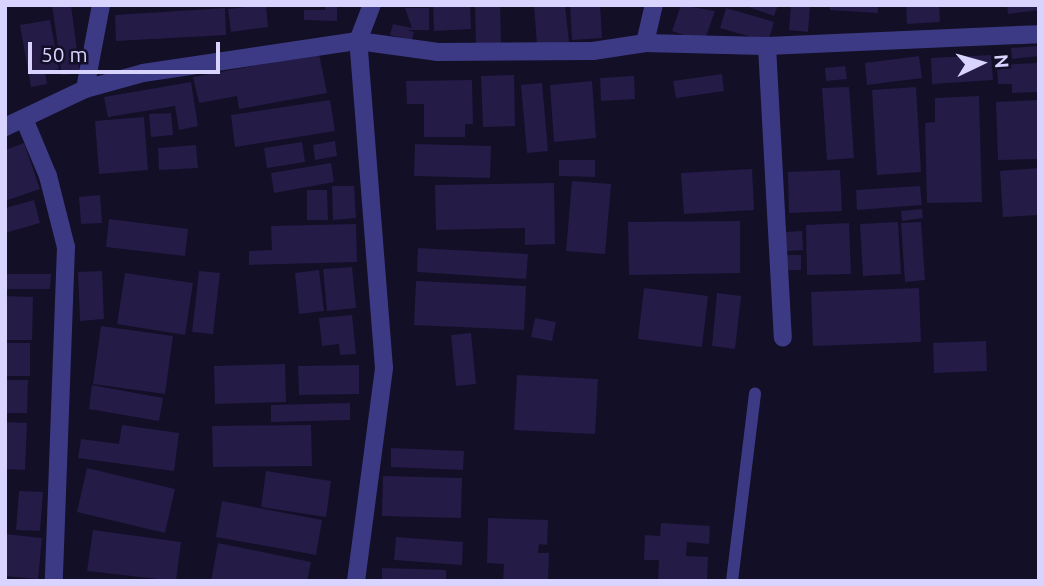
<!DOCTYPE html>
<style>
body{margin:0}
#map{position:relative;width:1044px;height:586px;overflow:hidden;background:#130f26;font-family:Ubuntu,sans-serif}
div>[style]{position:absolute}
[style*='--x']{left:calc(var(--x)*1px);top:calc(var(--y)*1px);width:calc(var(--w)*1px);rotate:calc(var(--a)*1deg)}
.building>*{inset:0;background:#241b47}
.lane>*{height:12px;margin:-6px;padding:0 6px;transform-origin:6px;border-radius:6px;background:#3d3a85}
.street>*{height:18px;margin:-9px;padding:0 9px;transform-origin:9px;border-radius:9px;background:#3d3a85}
span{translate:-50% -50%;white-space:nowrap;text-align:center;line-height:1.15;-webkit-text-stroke:7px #130f26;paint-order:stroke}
.frame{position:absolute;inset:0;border:7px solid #d9d4ff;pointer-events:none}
.north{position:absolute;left:946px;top:28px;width:70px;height:70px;-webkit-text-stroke:5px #130f26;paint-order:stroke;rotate:85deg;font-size:19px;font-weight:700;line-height:28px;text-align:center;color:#d9d4ff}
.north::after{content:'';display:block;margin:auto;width:24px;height:32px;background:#d9d4ff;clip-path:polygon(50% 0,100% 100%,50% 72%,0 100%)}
.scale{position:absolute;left:28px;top:42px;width:192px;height:32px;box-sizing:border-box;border:4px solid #d9d4ff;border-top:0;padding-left:9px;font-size:21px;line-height:24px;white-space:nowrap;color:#d9d4ff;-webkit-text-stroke:5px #130f26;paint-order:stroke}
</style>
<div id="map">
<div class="building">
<i style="clip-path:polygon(52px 5px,71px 5px,80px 73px,62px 75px)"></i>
<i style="clip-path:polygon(266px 5px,268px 27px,231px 32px,228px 9px)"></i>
<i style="clip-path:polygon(325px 5px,337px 5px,337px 21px,304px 20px,304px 10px,325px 10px)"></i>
<i style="clip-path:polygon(433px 5px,470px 5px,471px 29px,434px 31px)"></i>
<i style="clip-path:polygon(475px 5px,500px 5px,501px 44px,476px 45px)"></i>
<i style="clip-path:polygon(534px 5px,565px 5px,569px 42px,537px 45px)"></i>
<i style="clip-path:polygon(570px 5px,600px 5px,602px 38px,572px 40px)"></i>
<i style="clip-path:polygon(681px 5px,715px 11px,704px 42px,672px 31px)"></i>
<i style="clip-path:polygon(743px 5px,778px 5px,774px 16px)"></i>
<i style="clip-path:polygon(791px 5px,810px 5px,808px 32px,789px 30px)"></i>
<i style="clip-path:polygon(830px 5px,878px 5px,878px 13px,830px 10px)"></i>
<i style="clip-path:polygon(906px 5px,939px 5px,940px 22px,907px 24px)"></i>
<i style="clip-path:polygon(1007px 5px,1039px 5px,1039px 10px,1008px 14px)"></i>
<i style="clip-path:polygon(225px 8px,226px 35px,116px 41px,115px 15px)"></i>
<i style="clip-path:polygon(405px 8px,429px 8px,429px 30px,407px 30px,414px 32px,412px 40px,390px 35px,393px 24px,412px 28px)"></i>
<i style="clip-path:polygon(726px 8px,774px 22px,768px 42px,720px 28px)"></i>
<i style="clip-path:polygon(50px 20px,59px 69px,45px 72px,47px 84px,31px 87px,20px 25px)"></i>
<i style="clip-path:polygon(1039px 46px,1039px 56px,1012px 59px,1011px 48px)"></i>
<i style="clip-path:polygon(319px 54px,327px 93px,239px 109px,237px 96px,199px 103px,193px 77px)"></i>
<i style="clip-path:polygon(991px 55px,993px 80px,932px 84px,931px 58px)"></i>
<i style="clip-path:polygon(919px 56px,922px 78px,867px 85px,865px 63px)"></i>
<i style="clip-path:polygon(1037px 63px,1038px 92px,1012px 93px,1012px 84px,998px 84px,997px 65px)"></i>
<i style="clip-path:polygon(845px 66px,847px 79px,826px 81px,825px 68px)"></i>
<i style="clip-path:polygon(722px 74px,724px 91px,676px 98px,673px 81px)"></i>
<i style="clip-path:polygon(514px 75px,515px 126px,483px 127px,481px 76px)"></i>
<i style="clip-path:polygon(634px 76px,635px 99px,601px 101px,600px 78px)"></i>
<i style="clip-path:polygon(472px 80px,473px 124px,465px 124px,465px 137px,424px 137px,424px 104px,407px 104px,406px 81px)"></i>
<i style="clip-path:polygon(592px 81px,596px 138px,554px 142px,550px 85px)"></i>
<i style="clip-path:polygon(191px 82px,198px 126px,179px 130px,175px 106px,108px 117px,104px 97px)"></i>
<i style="clip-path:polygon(542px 83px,548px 151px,527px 153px,521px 85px)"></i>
<i style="clip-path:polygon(849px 87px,854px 158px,827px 160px,822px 88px)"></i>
<i style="clip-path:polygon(916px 87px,921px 172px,877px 175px,872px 90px)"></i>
<i style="clip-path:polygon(979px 96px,982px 202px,927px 203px,925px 123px,935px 122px,935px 98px)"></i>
<i style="clip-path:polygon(330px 100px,335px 131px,235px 147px,231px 115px)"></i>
<i style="clip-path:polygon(1039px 100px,1039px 159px,998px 160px,996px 102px)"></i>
<i style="clip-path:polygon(171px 113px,173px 135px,151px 137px,149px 114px)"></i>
<i style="clip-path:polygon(144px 117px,148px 170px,99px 174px,95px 121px)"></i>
<i style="clip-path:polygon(335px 141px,337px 156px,315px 160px,313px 145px)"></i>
<i style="clip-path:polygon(302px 142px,305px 162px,267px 168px,264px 148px)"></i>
<i style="clip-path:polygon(24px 143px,40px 189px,5px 201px,5px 150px)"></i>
<i style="clip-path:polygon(415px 144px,491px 146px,490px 178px,414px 176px)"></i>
<i style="clip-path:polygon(196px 145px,198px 168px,159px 170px,158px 148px)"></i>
<i style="clip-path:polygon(559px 160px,595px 160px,595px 177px,559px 176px)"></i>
<i style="clip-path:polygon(331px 163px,334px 182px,274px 193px,271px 173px)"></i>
<i style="clip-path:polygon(1039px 168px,1039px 215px,1003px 217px,1000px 171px)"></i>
<i style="clip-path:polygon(752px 169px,754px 210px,684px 214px,681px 173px)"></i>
<i style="clip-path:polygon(840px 170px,842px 211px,789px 213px,788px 172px)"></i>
<i style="clip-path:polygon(572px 181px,611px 184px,605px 254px,566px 251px)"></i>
<i style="clip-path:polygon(554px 183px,555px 244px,525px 245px,525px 228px,436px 230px,435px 185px)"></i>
<i style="clip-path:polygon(332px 186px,354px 186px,356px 218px,333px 220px)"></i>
<i style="clip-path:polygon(920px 186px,922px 205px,857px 210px,856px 190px)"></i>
<i style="clip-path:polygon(307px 190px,327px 190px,328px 220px,307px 220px)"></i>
<i style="clip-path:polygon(100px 195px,102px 223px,81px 224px,79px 197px)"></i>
<i style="clip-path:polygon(34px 200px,40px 223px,5px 233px,5px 208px)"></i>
<i style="clip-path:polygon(922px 209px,923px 218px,902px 221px,901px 211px)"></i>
<i style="clip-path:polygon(109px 219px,188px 229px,185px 256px,106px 247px)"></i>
<i style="clip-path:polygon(740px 221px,740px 273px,629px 275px,628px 222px)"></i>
<i style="clip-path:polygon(898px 222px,901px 274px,863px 276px,860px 224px)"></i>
<i style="clip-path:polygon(921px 222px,925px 280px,905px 282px,901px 223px)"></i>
<i style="clip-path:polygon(849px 223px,851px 274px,807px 275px,806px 225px)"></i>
<i style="clip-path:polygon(356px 224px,357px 262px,249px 265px,249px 251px,272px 250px,271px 226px)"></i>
<i style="clip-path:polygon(802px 231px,803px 250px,786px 251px,785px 232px)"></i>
<i style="clip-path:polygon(418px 248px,528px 254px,526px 279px,417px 272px)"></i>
<i style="clip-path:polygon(785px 255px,801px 255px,801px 270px,785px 270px)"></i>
<i style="clip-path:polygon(352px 267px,356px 308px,327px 311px,323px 269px)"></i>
<i style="clip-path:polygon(319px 270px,324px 311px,299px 314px,295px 273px)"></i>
<i style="clip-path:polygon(102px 271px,104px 319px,80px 321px,78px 272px)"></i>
<i style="clip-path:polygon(199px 271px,220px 273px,213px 334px,192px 332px)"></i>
<i style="clip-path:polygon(125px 273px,193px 283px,185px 335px,117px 324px)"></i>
<i style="clip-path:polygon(5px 274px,51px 274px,50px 289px,5px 289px)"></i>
<i style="clip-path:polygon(416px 281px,526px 286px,524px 330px,414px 325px)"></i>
<i style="clip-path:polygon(644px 288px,708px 296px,702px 347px,638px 339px)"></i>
<i style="clip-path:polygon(919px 288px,921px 342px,813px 346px,811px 292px)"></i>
<i style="clip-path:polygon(717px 293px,741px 296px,735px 349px,712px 346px)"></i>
<i style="clip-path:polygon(5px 296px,33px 297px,32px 340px,5px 340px)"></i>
<i style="clip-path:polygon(352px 315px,356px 354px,340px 355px,339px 344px,322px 346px,319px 318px)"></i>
<i style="clip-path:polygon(535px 318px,556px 322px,552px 341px,531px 337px)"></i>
<i style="clip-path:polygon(101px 326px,173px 336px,165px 394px,93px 384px)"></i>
<i style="clip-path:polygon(471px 333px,476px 384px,456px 386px,451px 335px)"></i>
<i style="clip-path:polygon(986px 341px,987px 371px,934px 373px,933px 343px)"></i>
<i style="clip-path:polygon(5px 343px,30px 343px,30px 376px,5px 376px)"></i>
<i style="clip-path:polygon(285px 364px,286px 402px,215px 404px,214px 366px)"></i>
<i style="clip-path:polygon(359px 365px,359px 394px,299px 395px,298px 366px)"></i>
<i style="clip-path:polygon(517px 375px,598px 379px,595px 434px,514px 430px)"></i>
<i style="clip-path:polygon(5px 380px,28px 380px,27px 413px,5px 413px)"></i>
<i style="clip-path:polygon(92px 385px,163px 398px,159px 421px,89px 409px)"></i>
<i style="clip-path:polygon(350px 403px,350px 420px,271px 422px,271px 405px)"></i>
<i style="clip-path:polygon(5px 422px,27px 423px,25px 470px,5px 469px)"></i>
<i style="clip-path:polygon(122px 425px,179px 433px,174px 471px,78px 458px,81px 439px,119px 444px)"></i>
<i style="clip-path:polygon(311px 425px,312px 466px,213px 467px,212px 426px)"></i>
<i style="clip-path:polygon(391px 448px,464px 451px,463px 470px,391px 467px)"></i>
<i style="clip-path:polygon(87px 468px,175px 489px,165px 533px,77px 512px)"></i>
<i style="clip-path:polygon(266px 471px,331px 481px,326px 517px,261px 507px)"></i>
<i style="clip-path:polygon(383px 476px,462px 478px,461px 518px,382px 516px)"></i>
<i style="clip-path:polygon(19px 491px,43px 492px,40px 531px,16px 530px)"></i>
<i style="clip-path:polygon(222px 501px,322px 520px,316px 555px,216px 537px)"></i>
<i style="clip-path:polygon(488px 518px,548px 520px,547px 545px,539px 544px,538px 553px,549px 553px,548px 581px,503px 581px,504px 564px,487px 563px)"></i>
<i style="clip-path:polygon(661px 523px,710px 526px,709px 544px,687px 542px,686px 556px,708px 557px,707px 581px,658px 581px,659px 560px,644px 560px,645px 535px,660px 536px)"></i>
<i style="clip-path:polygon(93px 530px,181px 542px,176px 581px,87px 571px)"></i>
<i style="clip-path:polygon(5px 534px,42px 538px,38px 579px,5px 576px)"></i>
<i style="clip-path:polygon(396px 537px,463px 542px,462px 565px,394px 560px)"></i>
<i style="clip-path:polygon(218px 543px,311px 562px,307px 581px,211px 581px)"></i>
<i style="clip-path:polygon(382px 568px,446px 570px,446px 581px,382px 581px)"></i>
</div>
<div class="lane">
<i style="--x:732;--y:581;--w:189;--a:-83"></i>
</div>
<div class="street">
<i style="--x:645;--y:43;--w:39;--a:-77"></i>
<i style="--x:767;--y:46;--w:292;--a:86.9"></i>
<i style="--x:85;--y:89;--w:86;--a:-79.2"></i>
<i style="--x:25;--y:121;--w:60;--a:67.3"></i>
<i style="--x:48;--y:176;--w:73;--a:75.8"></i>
<i style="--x:66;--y:247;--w:334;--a:92.1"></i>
<i style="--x:5;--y:127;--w:89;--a:-25.4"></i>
<i style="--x:85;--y:89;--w:60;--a:-15.4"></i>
<i style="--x:143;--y:73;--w:217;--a:-8.5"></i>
<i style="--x:358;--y:41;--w:81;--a:7.8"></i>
<i style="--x:438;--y:52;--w:155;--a:-0.4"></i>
<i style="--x:593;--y:51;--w:53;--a:-8.7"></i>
<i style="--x:645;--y:43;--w:122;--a:1.4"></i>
<i style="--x:767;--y:46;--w:272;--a:-2.5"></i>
<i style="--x:356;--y:581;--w:215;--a:-82.5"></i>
<i style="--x:384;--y:368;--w:328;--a:-94.5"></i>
<i style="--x:358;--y:41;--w:39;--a:-69"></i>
</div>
<div class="frame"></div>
<div class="north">N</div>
<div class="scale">50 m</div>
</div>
